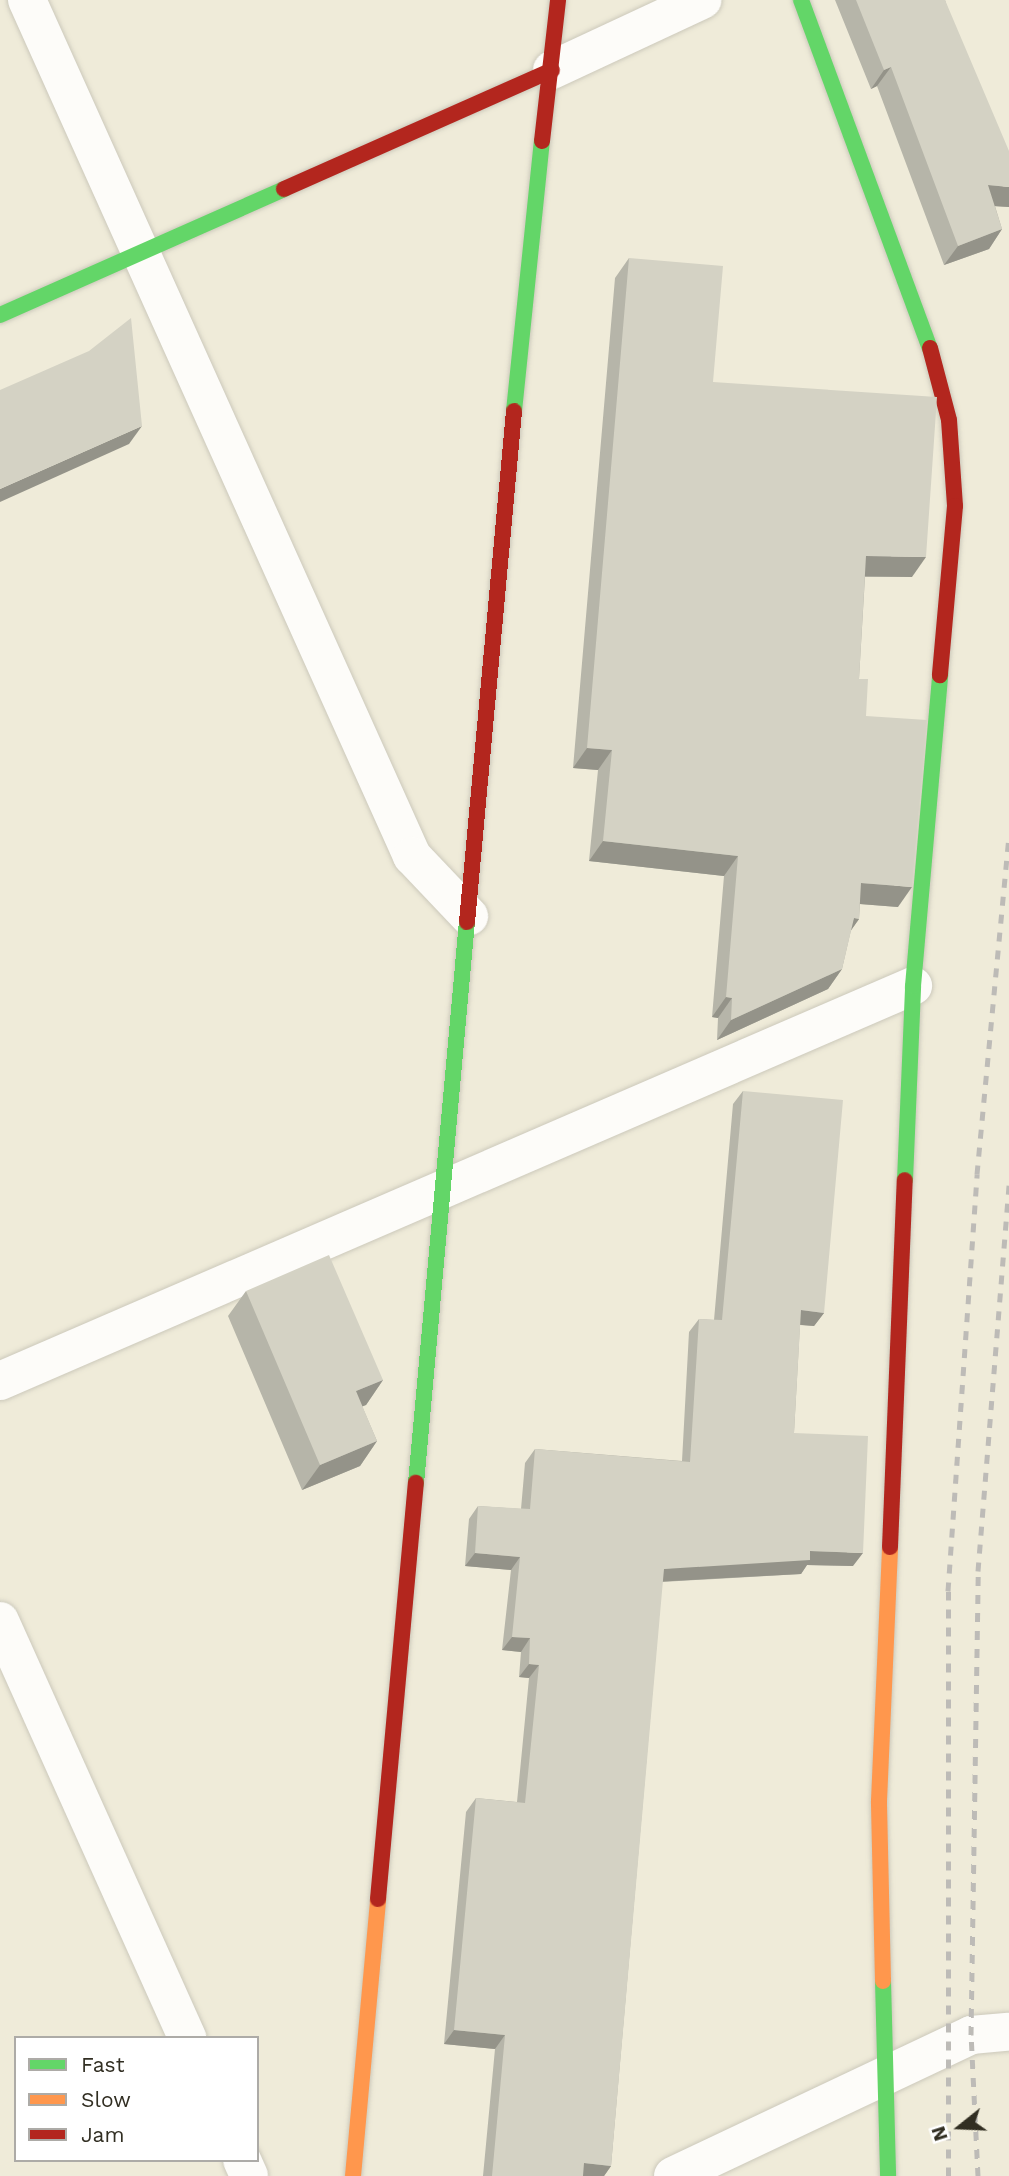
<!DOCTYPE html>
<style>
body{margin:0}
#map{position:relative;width:1009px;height:2176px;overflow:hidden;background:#efebd9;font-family:"Work Sans",sans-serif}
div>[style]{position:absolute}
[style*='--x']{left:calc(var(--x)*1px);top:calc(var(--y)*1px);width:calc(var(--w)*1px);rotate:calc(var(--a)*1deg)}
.roads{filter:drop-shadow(0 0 2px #ccc9bb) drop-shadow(0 0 2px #ccc9bb)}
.street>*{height:38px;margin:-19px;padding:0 19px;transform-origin:19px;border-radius:19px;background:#fdfcf9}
.fast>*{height:16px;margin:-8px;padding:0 8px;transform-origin:8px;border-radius:8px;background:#63d668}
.slow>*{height:16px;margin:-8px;padding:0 8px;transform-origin:8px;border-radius:8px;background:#ff974d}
.jam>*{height:16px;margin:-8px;padding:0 8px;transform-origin:8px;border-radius:8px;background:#b3261e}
.rail>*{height:5px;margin-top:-2.5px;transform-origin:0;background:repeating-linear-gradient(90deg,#bdbbb7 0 9px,transparent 0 18px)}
.wall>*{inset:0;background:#b6b5a9}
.shaded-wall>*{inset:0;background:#949389}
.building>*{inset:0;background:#d4d2c4}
span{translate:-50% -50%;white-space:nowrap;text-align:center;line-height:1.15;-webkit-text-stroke:6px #fff;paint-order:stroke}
.legend{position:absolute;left:14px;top:2036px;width:245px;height:126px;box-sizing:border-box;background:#fff;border:2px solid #adaba7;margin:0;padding:9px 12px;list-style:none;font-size:21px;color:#312e22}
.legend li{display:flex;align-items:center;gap:14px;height:35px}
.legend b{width:35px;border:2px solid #adaba7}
.north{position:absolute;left:925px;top:2092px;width:70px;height:70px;-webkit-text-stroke:5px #fff;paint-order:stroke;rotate:252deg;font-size:19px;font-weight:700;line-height:28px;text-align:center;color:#312e22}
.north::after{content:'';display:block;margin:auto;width:24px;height:32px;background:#312e22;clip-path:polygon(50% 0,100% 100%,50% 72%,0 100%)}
</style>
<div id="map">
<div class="roads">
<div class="street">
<i style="--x:27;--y:0;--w:939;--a:65.78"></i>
<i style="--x:412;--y:856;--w:83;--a:46.5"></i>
<i style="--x:552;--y:70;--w:166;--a:-25"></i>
<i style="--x:0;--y:1381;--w:995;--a:-23.4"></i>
<i style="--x:0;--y:1621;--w:457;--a:65.8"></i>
<i style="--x:242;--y:2160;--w:17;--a:66"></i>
<i style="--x:673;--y:2176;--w:330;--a:-25.3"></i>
<i style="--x:971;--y:2035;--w:38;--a:-5"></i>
</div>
<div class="fast">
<i style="--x:801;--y:0;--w:371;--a:69.7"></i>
<i style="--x:0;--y:315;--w:311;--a:-23.9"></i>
<i style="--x:514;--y:411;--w:271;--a:-84.1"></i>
<i style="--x:905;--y:1180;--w:194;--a:-87.6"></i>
<i style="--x:913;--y:986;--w:312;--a:-85"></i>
<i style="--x:416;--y:1483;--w:563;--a:-84.81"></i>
<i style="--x:883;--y:1981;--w:195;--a:88.5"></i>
</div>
<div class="slow">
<i style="--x:883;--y:1981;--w:180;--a:-91.3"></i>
<i style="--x:879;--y:1801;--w:254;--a:-87.5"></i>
<i style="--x:353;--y:2176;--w:278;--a:-84.8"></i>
</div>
<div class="jam">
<i style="--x:542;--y:141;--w:142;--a:-83.5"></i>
<i style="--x:284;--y:189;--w:293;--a:-23.9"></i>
<i style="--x:930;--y:348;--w:74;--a:75.2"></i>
<i style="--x:949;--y:420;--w:86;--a:86"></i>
<i style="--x:955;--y:506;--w:170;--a:95.1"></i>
<i style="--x:467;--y:922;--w:513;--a:-84.74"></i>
<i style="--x:890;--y:1547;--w:367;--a:-87.7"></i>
<i style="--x:378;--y:1899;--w:418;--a:-84.8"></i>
</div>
</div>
<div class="rail">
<i style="--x:948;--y:2176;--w:585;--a:-90"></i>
<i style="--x:948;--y:1591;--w:418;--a:-86"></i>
<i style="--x:977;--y:1174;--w:342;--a:-84.6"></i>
<i style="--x:978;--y:2176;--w:141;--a:-92.8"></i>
<i style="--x:971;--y:2035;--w:464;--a:-89.1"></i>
<i style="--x:978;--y:1571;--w:388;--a:-85.4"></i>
</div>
<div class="wall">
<i style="clip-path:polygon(835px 0,945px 0,1009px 207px,995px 206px,1002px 229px,989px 249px,944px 265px,877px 86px,871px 89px)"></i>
<i style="clip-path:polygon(629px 258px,713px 382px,912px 577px,865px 577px,859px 679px,898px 907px,860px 904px,859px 919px,851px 930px,842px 969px,828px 989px,717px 1040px,718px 1018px,712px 1017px,724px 876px,589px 861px,598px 770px,573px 768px,615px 278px)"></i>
<i style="clip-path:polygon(743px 1091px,824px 1313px,814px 1326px,800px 1325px,794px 1433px,853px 1566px,807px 1565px,801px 1574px,662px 1582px,611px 2166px,604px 2176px,483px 2176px,495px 2049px,444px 2044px,466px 1812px,476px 1798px,517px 1802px,529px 1678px,519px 1677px,521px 1652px,502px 1650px,511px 1570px,465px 1566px,469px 1519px,478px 1506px,521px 1509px,525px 1463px,535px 1449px,682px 1461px,689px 1332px,699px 1319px,714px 1320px,733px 1104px)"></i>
<i style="clip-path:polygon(246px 1291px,383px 1380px,366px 1405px,362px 1406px,377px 1441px,360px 1466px,302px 1490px,228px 1316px)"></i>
</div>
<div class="shaded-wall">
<i style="clip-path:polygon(891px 67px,877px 86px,871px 89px,884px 70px)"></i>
<i style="clip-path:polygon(988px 185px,1009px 187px,1009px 207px,975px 205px)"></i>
<i style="clip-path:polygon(1002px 229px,989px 249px,944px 265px,958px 246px)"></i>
<i style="clip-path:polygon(142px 426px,129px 444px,0 502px,0 489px)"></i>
<i style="clip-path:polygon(866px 556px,926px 557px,912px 577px,852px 576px)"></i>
<i style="clip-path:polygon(587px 748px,612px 750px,598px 770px,573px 768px)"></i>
<i style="clip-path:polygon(603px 841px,738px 856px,724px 876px,589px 861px)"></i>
<i style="clip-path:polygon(861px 883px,912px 887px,898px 907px,847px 903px)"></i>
<i style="clip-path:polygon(854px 918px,859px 919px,845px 939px)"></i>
<i style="clip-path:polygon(842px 969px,828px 989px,717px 1040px,731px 1020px)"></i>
<i style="clip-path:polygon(726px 997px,732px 998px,718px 1018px,712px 1017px)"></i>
<i style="clip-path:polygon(801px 1310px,824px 1313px,814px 1326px,791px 1324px)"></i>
<i style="clip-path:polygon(383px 1380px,366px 1405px,338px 1416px,356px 1391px)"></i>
<i style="clip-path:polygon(377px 1441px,360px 1466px,302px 1490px,320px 1465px)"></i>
<i style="clip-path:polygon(810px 1551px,863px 1553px,853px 1566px,807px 1565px,801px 1574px,654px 1582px,664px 1569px)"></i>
<i style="clip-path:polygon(475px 1553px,520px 1557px,511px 1570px,465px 1566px)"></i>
<i style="clip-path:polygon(512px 1637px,530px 1638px,521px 1652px,502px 1650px)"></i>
<i style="clip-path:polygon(529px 1664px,539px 1665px,529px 1678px,519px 1677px)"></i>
<i style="clip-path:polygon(454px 2030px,505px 2035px,495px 2049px,444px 2044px)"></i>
<i style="clip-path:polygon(584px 2163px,611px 2166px,604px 2176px,575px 2176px)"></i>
</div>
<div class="building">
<i style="clip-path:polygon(856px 0,945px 0,1009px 151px,1009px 187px,988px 185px,1002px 229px,958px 246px,891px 67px,884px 70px)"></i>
<i style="clip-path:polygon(629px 258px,723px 266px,713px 382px,937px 397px,926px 557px,866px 556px,859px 679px,868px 679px,866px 716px,927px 720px,912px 887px,861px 883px,859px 919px,854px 918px,842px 969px,731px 1020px,732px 998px,726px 997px,738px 856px,603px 841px,612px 750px,587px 748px)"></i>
<i style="clip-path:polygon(131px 318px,142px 426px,0 489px,0 390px,89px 351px)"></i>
<i style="clip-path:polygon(743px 1091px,843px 1100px,824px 1313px,801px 1310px,794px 1433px,868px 1436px,863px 1553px,810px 1551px,810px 1560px,664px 1569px,611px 2166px,584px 2163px,583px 2176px,492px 2176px,505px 2035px,454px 2030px,476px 1798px,525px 1803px,539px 1665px,529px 1664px,530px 1638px,512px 1637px,520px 1557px,475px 1553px,478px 1506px,530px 1509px,535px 1449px,690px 1462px,699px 1319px,722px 1320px)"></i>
<i style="clip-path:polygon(329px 1255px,383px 1380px,356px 1391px,377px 1441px,320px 1465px,246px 1291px)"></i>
</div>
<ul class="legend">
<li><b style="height:9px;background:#63d668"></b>Fast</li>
<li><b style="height:9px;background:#ff974d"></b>Slow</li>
<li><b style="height:9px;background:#b3261e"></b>Jam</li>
</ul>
<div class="north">N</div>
</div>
